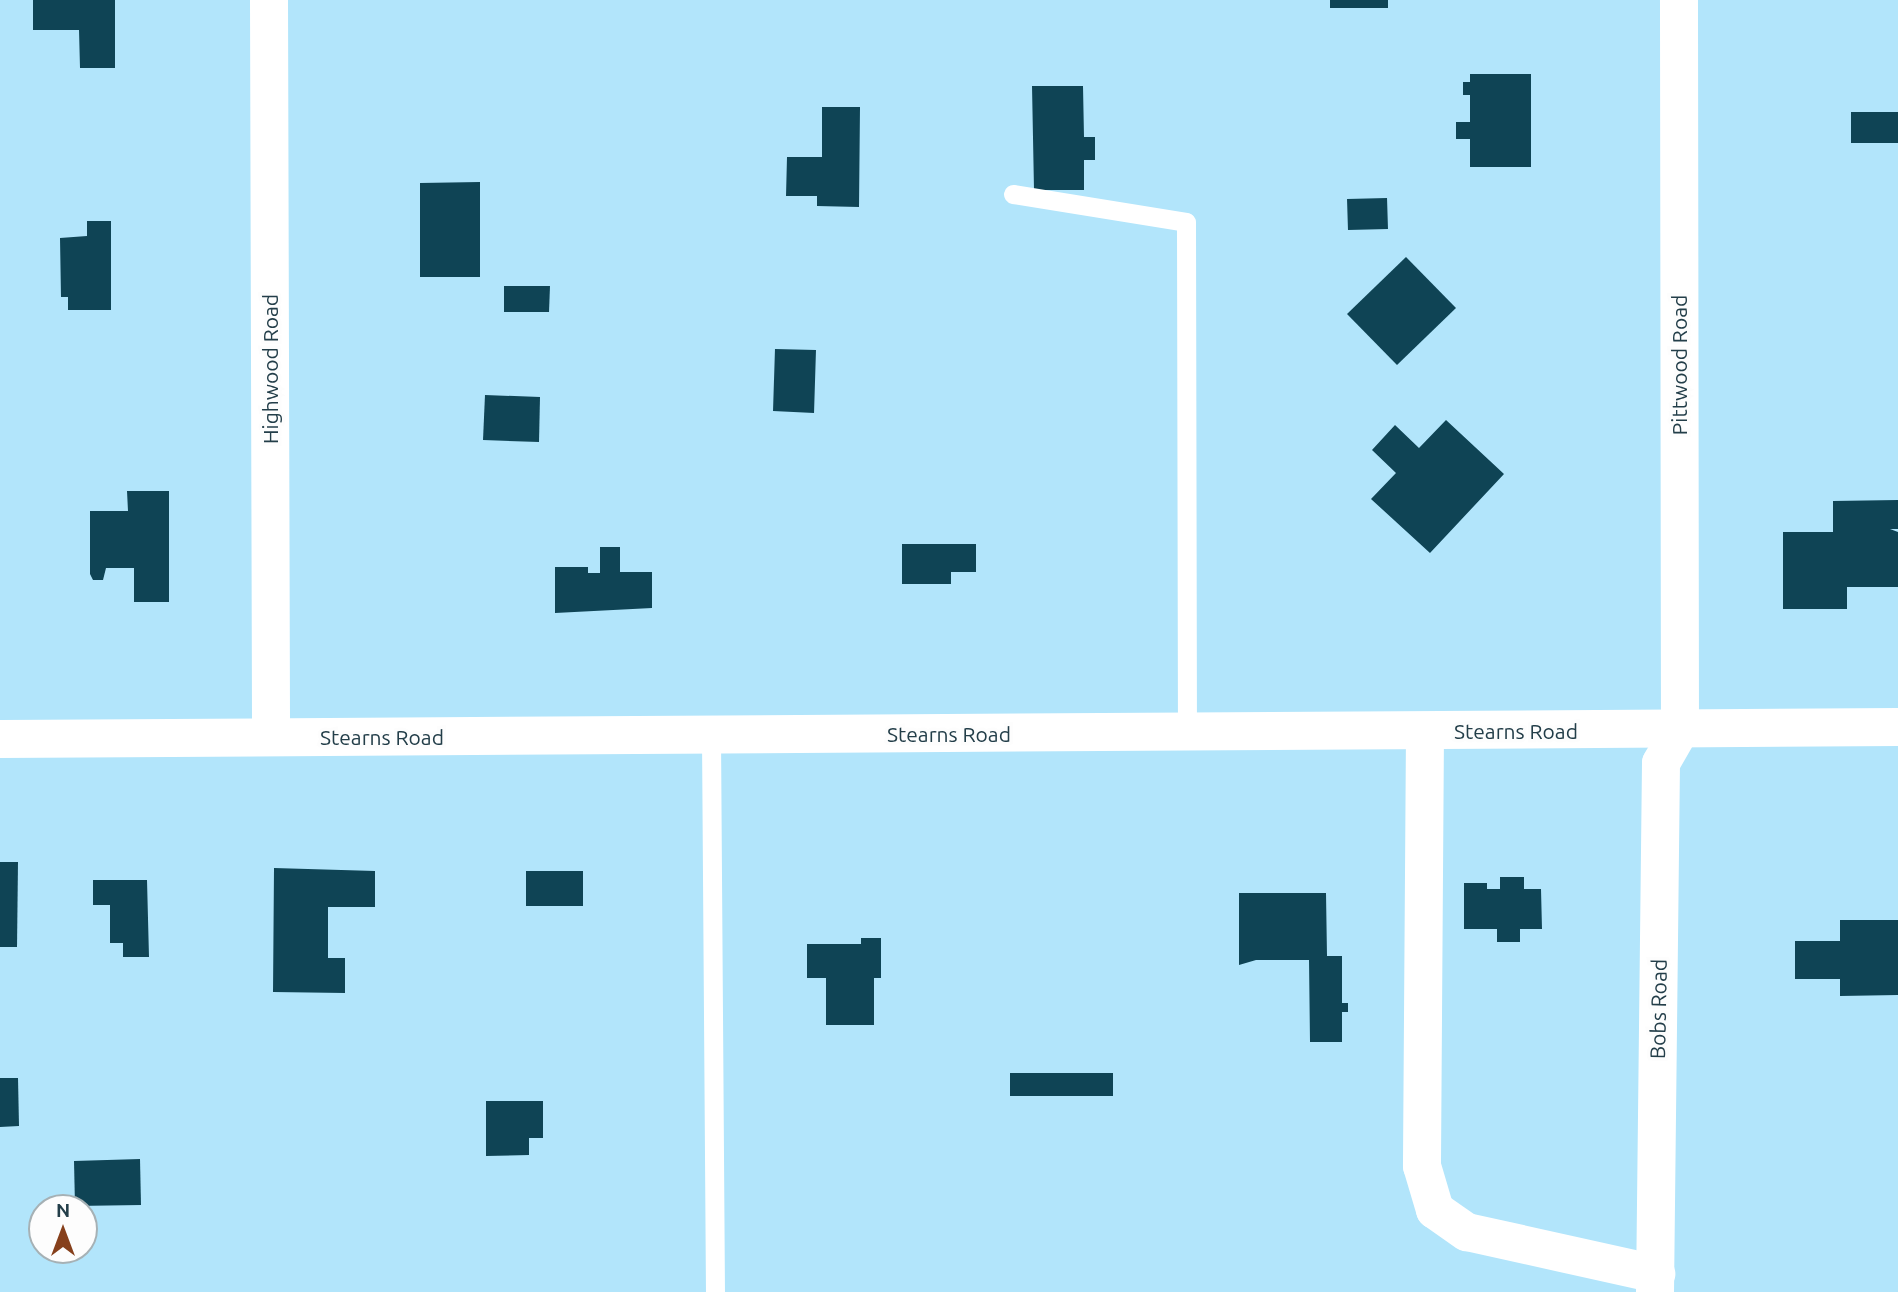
<!DOCTYPE html>
<style>
body{margin:0}
#map{position:relative;width:1898px;height:1292px;overflow:hidden;background:#b2e5fb;font-family:Ubuntu,sans-serif}
div>[style]{position:absolute}
[style*='--x']{left:calc(var(--x)*1px);top:calc(var(--y)*1px);width:calc(var(--w)*1px);rotate:calc(var(--a)*1deg)}
.building>*{inset:0;background:#0f4455}
.lane>*{height:19px;margin:-9.5px;padding:0 9.5px;transform-origin:9.5px;border-radius:9.5px;background:#fff}
.street>*{height:38px;margin:-19px;padding:0 19px;transform-origin:19px;border-radius:19px;background:#fff}
span{translate:-50% -50%;white-space:nowrap;text-align:center;line-height:1.15;-webkit-text-stroke:7px #fdfdfd;paint-order:stroke}
.street-label{font-size:21px;color:#233e49}
.north{position:absolute;left:28px;top:1194px;width:70px;height:70px;box-sizing:border-box;background:#fdfdfd;border:2px solid #a6b1b5;border-radius:50%;rotate:0deg;font-size:19px;font-weight:700;line-height:28px;text-align:center;color:#233e49}
.north::after{content:'';display:block;margin:auto;width:24px;height:32px;background:#86401c;clip-path:polygon(50% 0,100% 100%,50% 72%,0 100%)}
</style>
<div id="map">
<div class="building">
<i style="clip-path:polygon(33px 0,115px 0,115px 68px,80px 68px,79px 30px,33px 30px)"></i>
<i style="clip-path:polygon(1330px 0,1388px 0,1388px 8px,1330px 8px)"></i>
<i style="clip-path:polygon(1470px 74px,1531px 74px,1531px 167px,1470px 167px,1470px 139px,1456px 139px,1456px 122px,1470px 122px,1470px 95px,1463px 95px,1463px 82px,1470px 82px)"></i>
<i style="clip-path:polygon(1032px 86px,1083px 86px,1084px 137px,1095px 137px,1095px 160px,1084px 160px,1084px 190px,1034px 190px)"></i>
<i style="clip-path:polygon(822px 107px,860px 107px,859px 207px,817px 206px,817px 196px,786px 196px,787px 157px,822px 157px)"></i>
<i style="clip-path:polygon(1851px 112px,1898px 112px,1898px 143px,1851px 143px)"></i>
<i style="clip-path:polygon(480px 182px,480px 277px,420px 277px,420px 183px)"></i>
<i style="clip-path:polygon(1387px 198px,1388px 229px,1348px 230px,1347px 199px)"></i>
<i style="clip-path:polygon(87px 221px,111px 221px,111px 310px,68px 310px,68px 297px,61px 297px,60px 238px,87px 236px)"></i>
<i style="clip-path:polygon(1406px 257px,1456px 308px,1397px 365px,1347px 314px)"></i>
<i style="clip-path:polygon(504px 286px,550px 286px,549px 312px,504px 312px)"></i>
<i style="clip-path:polygon(775px 349px,816px 350px,814px 413px,773px 411px)"></i>
<i style="clip-path:polygon(485px 395px,540px 397px,539px 442px,483px 440px)"></i>
<i style="clip-path:polygon(1446px 420px,1504px 474px,1430px 553px,1371px 499px,1396px 473px,1372px 450px,1395px 425px,1419px 448px)"></i>
<i style="clip-path:polygon(127px 491px,169px 491px,169px 602px,134px 602px,134px 568px,106px 568px,103px 580px,93px 580px,90px 574px,90px 511px,128px 511px)"></i>
<i style="clip-path:polygon(1898px 500px,1898px 529px,1890px 529px,1898px 532px,1898px 587px,1847px 587px,1847px 609px,1783px 609px,1783px 532px,1833px 532px,1833px 501px)"></i>
<i style="clip-path:polygon(902px 544px,976px 544px,976px 572px,951px 572px,951px 584px,902px 584px)"></i>
<i style="clip-path:polygon(600px 547px,620px 547px,620px 572px,652px 572px,652px 608px,555px 613px,555px 567px,588px 567px,588px 573px,600px 573px)"></i>
<i style="clip-path:polygon(0 862px,18px 862px,17px 947px,0 947px)"></i>
<i style="clip-path:polygon(274px 868px,375px 871px,375px 907px,328px 907px,328px 958px,345px 958px,345px 993px,273px 992px)"></i>
<i style="clip-path:polygon(526px 871px,583px 871px,583px 906px,526px 906px)"></i>
<i style="clip-path:polygon(1500px 877px,1524px 877px,1524px 889px,1541px 889px,1542px 929px,1520px 929px,1520px 942px,1497px 942px,1497px 929px,1464px 929px,1464px 883px,1487px 883px,1487px 889px,1500px 889px)"></i>
<i style="clip-path:polygon(93px 880px,147px 880px,149px 957px,123px 957px,123px 943px,110px 943px,110px 905px,93px 905px)"></i>
<i style="clip-path:polygon(1239px 893px,1326px 893px,1327px 956px,1342px 956px,1342px 1003px,1348px 1003px,1348px 1012px,1342px 1012px,1342px 1042px,1310px 1042px,1309px 960px,1256px 960px,1239px 965px)"></i>
<i style="clip-path:polygon(1840px 920px,1898px 920px,1898px 995px,1840px 996px,1840px 979px,1795px 979px,1795px 941px,1840px 941px)"></i>
<i style="clip-path:polygon(861px 938px,881px 938px,881px 978px,874px 978px,874px 1025px,826px 1025px,826px 978px,807px 978px,807px 944px,861px 944px)"></i>
<i style="clip-path:polygon(1010px 1073px,1113px 1073px,1113px 1096px,1010px 1096px)"></i>
<i style="clip-path:polygon(0 1078px,18px 1078px,19px 1126px,0 1127px)"></i>
<i style="clip-path:polygon(486px 1101px,543px 1101px,543px 1138px,529px 1138px,529px 1155px,486px 1156px)"></i>
<i style="clip-path:polygon(140px 1159px,141px 1205px,75px 1206px,74px 1161px)"></i>
</div>
<div class="lane">
<i style="--x:1013;--y:194;--w:175;--a:9.2"></i>
<i style="--x:1186;--y:222;--w:511;--a:89.89"></i>
<i style="--x:711;--y:736;--w:556;--a:89.59"></i>
</div>
<div class="street">
<i style="--x:269;--y:0;--w:737;--a:89.84"></i>
<i style="--x:1425;--y:731;--w:435;--a:90.4"></i>
<i style="--x:1422;--y:1166;--w:46;--a:73.5"></i>
<i style="--x:1435;--y:1210;--w:39;--a:35"></i>
<i style="--x:1467;--y:1232;--w:194;--a:12.5"></i>
<i style="--x:0;--y:739;--w:1898;--a:-0.36"></i>
<i style="--x:1655;--y:1292;--w:529;--a:-89.35"></i>
<i style="--x:1661;--y:763;--w:38;--a:-60"></i>
<i style="--x:1680;--y:730;--w:730;--a:-90.08"></i>
</div>
<div class="street-label">
<span style="left:1679px;top:365px;rotate:-90deg">Pittwood Road</span>
<span style="left:270px;top:369px;rotate:-90deg">Highwood Road</span>
<span style="left:1516px;top:731px">Stearns Road</span>
<span style="left:949px;top:734px">Stearns Road</span>
<span style="left:382px;top:737px">Stearns Road</span>
<span style="left:1658px;top:1009px;rotate:-89deg">Bobs Road</span>
</div>
<div class="north">N</div>
</div>
